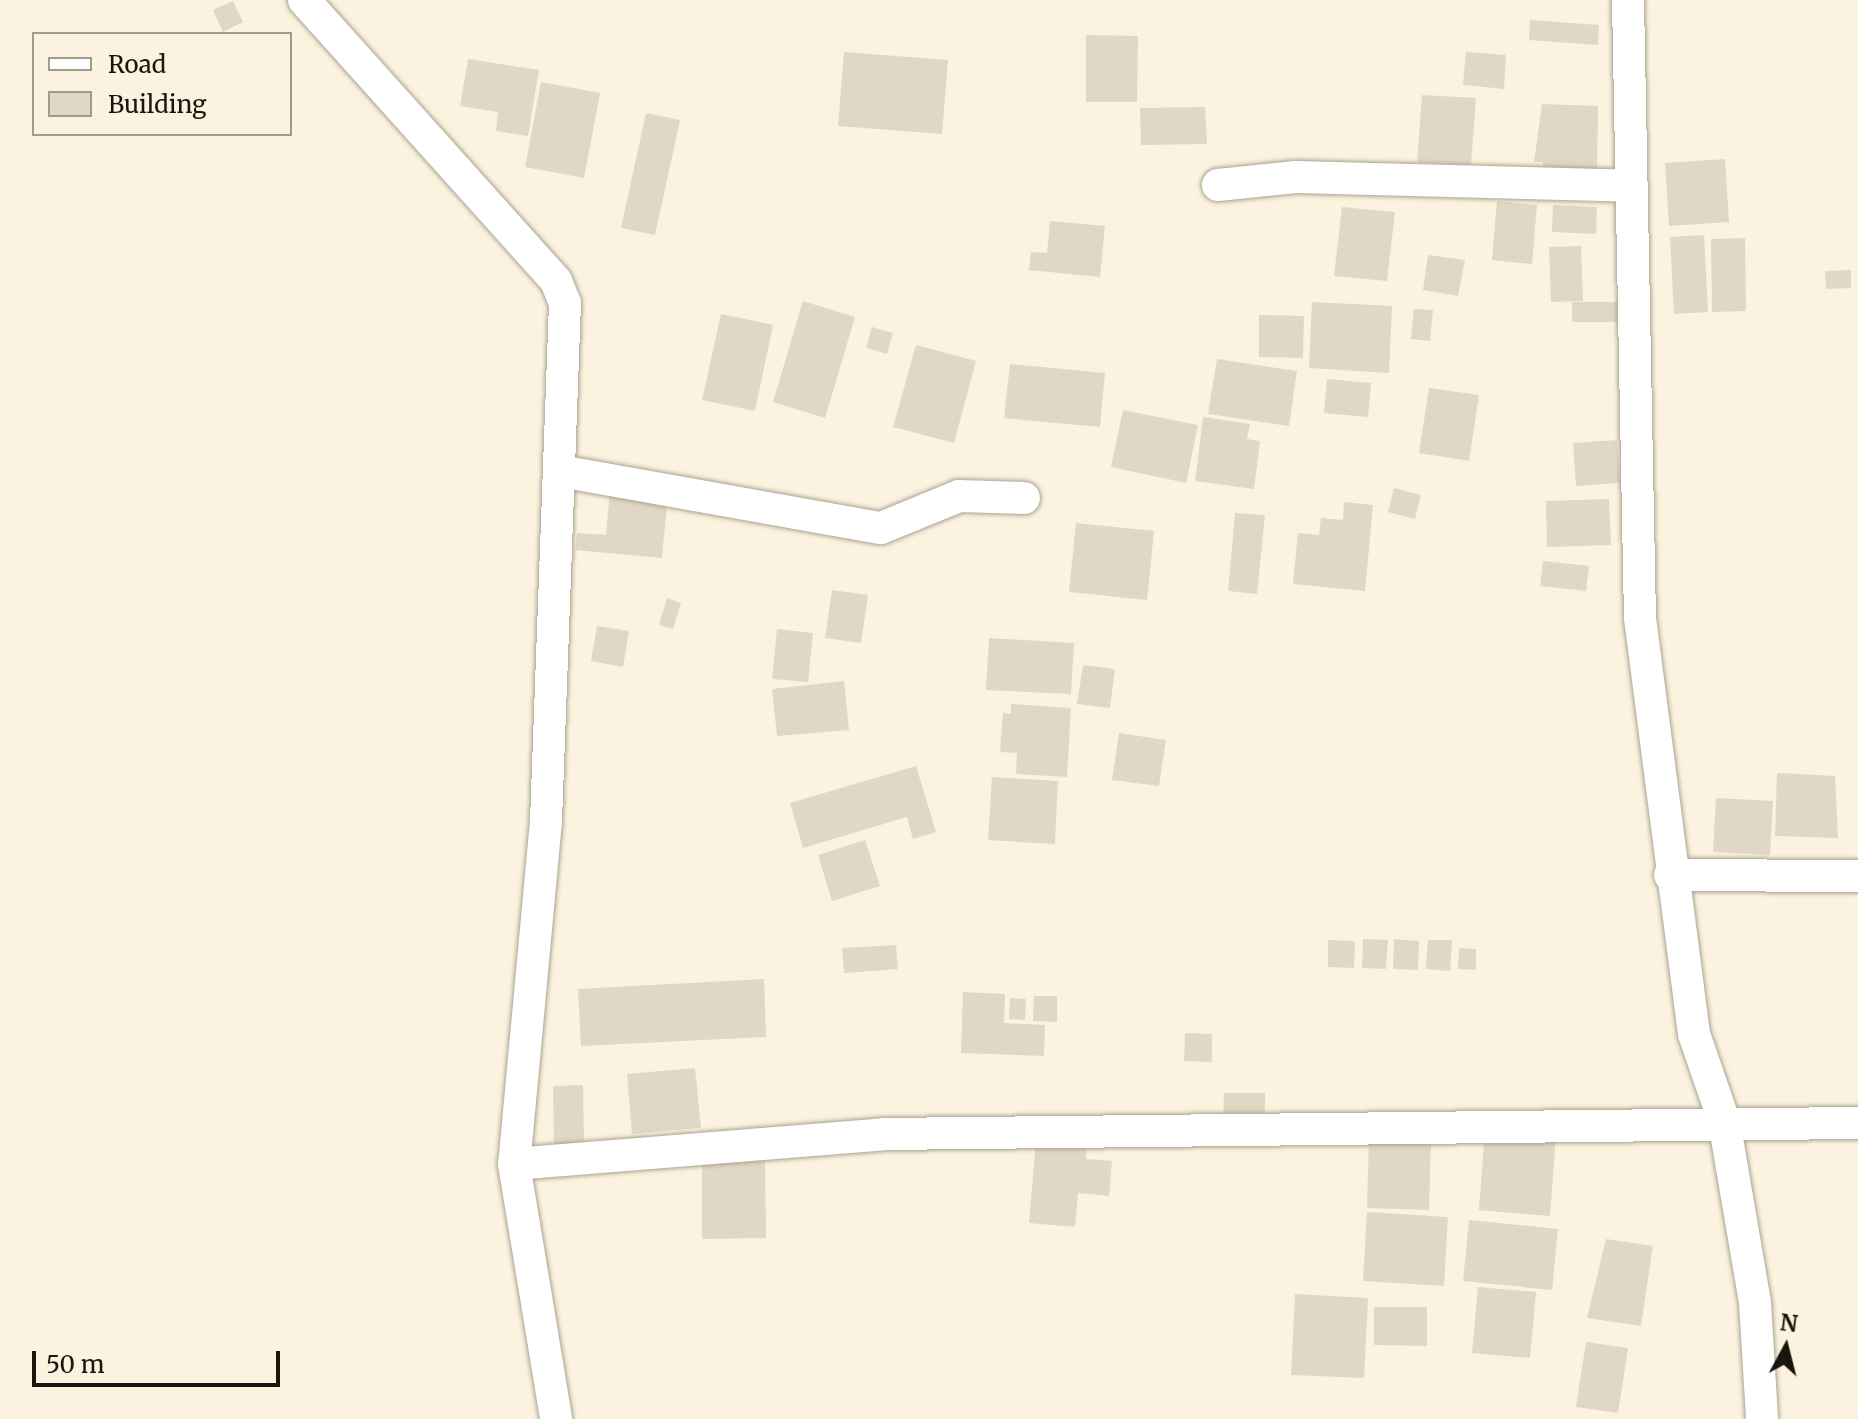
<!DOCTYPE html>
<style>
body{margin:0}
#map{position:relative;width:1858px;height:1419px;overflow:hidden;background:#fbf3df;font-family:Merriweather,serif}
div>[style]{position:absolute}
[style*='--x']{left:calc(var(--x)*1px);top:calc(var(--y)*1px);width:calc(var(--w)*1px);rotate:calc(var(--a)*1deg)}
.building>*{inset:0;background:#e0d8c5}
.roads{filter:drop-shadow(0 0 2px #aba391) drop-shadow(0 0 2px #aba391)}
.street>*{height:32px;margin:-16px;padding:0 16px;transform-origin:16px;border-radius:16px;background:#fff}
span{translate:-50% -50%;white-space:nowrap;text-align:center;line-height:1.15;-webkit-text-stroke:7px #fbf3df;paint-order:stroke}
.legend{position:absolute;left:32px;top:32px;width:260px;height:104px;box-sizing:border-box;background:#fbf3df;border:2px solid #a19b8c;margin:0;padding:10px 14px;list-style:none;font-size:24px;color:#19160f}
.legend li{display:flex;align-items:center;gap:16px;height:40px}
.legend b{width:40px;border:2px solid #a19b8c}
.north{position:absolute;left:1746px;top:1307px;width:80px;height:80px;-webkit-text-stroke:6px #fbf3df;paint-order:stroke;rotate:7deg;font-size:22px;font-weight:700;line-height:32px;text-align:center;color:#19160f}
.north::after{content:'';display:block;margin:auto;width:28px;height:36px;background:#19160f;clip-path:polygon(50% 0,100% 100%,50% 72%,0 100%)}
.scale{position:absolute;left:32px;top:1351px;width:248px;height:36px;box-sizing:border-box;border:4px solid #19160f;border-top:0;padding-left:10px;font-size:24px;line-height:28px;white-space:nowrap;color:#19160f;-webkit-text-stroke:6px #fbf3df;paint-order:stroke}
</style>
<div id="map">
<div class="building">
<i style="clip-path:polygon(233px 1px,243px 22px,223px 32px,213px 10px)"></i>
<i style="clip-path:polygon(1530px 20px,1599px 25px,1598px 45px,1529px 40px)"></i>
<i style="clip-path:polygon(1086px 35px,1138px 36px,1137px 102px,1086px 102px)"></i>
<i style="clip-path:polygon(844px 52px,948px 60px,942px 134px,838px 126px)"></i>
<i style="clip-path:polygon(1466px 52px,1506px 55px,1504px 89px,1463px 85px)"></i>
<i style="clip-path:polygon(468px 59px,539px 70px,528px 136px,496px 131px,498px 112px,460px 106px)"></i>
<i style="clip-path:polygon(541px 82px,600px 93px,584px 178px,525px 167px)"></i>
<i style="clip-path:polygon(1422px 95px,1476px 98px,1471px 165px,1417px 162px)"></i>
<i style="clip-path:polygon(1542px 104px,1598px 106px,1597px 177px,1543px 177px,1543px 162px,1534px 162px)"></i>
<i style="clip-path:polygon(1205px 107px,1207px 144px,1141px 145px,1140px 108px)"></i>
<i style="clip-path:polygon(646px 113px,680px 120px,655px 235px,621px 228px)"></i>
<i style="clip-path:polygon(1725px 159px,1729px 222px,1669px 226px,1665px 163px)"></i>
<i style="clip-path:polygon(1497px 201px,1537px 205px,1532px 264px,1492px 260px)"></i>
<i style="clip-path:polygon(1553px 205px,1597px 207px,1596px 234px,1552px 232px)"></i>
<i style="clip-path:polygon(1342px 207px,1395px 212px,1387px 281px,1334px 276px)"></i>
<i style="clip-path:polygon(1050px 221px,1105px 226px,1100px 277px,1029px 270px,1031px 252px,1047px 253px)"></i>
<i style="clip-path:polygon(1704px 235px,1708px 312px,1674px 314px,1670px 237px)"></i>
<i style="clip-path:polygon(1745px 238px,1746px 311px,1712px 312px,1711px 239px)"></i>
<i style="clip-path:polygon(1581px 246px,1583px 301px,1551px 302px,1549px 247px)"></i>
<i style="clip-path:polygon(1428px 255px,1465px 260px,1458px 296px,1423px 290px)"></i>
<i style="clip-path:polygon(1851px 270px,1851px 288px,1826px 289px,1825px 271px)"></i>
<i style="clip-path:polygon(803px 301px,855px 317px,825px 418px,773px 402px)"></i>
<i style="clip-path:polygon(1312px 302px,1392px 306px,1389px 373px,1309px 368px)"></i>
<i style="clip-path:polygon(1572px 302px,1623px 302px,1623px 322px,1572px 322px)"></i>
<i style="clip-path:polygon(1414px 309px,1433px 310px,1430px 341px,1411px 339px)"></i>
<i style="clip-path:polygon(721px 314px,773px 325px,755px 411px,702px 400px)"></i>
<i style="clip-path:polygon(1259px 315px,1304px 316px,1303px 358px,1259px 357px)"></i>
<i style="clip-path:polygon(872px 327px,893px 333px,887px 354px,866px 348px)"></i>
<i style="clip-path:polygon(916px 345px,976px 361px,954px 443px,893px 427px)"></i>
<i style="clip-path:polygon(1217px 359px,1297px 371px,1289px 426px,1208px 414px)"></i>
<i style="clip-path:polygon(1010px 364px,1105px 373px,1100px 427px,1004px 418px)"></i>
<i style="clip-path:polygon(1327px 379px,1371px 383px,1368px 417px,1324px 413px)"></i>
<i style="clip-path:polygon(1429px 388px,1479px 395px,1469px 461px,1419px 453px)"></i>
<i style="clip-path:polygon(1123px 410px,1198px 425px,1186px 483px,1111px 467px)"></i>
<i style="clip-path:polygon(1203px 417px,1250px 424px,1247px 439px,1260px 441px,1254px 489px,1195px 481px)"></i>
<i style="clip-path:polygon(1617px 440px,1620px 483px,1576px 486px,1573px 443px)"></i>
<i style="clip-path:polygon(1394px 488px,1421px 495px,1415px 519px,1388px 512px)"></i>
<i style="clip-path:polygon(610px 489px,668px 494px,662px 558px,575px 550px,577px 533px,606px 535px)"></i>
<i style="clip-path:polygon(1609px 499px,1611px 545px,1547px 547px,1546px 501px)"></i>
<i style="clip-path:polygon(1344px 502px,1373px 505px,1365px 591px,1293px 584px,1298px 533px,1319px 535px,1321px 518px,1343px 520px)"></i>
<i style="clip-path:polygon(1235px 513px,1265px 515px,1257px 594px,1228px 591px)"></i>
<i style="clip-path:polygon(1076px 523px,1154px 531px,1147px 600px,1069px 592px)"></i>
<i style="clip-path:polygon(1543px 561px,1589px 566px,1586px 591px,1540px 586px)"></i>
<i style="clip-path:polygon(832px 590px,868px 595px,861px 643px,825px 638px)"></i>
<i style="clip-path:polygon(667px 598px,681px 603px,673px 629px,659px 625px)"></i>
<i style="clip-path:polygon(597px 626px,629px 631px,623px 667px,591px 661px)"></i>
<i style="clip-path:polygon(777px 629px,813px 633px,808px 682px,772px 679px)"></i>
<i style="clip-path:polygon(989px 638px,1074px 643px,1071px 694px,986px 690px)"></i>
<i style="clip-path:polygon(1083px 665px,1115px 669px,1110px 708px,1077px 704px)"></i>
<i style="clip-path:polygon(844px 681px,849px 730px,777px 736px,772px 689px)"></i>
<i style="clip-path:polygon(1011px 704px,1071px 708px,1067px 777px,1016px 774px,1017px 753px,1000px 752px,1003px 713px,1011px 714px)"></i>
<i style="clip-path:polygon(1119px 733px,1166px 740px,1159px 786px,1112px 780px)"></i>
<i style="clip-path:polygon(916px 766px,936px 832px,913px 839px,907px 817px,803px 848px,790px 803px)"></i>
<i style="clip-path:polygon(1777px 773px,1835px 776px,1838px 838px,1775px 836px)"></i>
<i style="clip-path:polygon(992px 777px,1058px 781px,1055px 844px,988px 840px)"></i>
<i style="clip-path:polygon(1716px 798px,1773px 801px,1770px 855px,1713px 852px)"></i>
<i style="clip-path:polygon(865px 840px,880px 886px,832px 901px,818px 855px)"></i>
<i style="clip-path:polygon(1363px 939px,1388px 940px,1386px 969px,1362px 968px)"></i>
<i style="clip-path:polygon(1394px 939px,1419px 941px,1418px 970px,1393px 969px)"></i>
<i style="clip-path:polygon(1328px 940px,1355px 941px,1354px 968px,1328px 967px)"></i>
<i style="clip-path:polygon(1428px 940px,1452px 940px,1450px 971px,1426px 969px)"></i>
<i style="clip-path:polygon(896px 945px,898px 969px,844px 973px,842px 948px)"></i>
<i style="clip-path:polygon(1459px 948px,1476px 949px,1476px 970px,1458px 969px)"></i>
<i style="clip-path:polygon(764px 979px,766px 1037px,581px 1046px,578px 989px)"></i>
<i style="clip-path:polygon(963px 992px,1005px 994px,1004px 1023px,1045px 1025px,1044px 1056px,961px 1053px)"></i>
<i style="clip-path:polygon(1034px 996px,1057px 996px,1057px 1022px,1033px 1021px)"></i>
<i style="clip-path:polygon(1010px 998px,1026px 999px,1025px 1020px,1009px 1019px)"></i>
<i style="clip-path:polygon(1185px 1033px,1212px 1034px,1212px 1062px,1184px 1061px)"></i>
<i style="clip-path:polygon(695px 1068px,701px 1128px,632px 1134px,627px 1074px)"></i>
<i style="clip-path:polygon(583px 1085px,584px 1143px,554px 1144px,553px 1086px)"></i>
<i style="clip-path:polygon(1224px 1093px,1265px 1093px,1265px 1119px,1223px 1119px)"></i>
<i style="clip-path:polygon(1485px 1129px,1556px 1134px,1550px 1216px,1479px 1210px)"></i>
<i style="clip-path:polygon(1369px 1137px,1431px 1139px,1429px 1210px,1367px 1208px)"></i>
<i style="clip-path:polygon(1036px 1139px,1087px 1143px,1086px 1159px,1112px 1161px,1109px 1196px,1078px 1193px,1075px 1227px,1029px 1223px)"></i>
<i style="clip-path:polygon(702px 1161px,765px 1161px,766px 1238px,702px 1239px)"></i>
<i style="clip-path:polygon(1367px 1212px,1448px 1217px,1444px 1286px,1363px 1281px)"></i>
<i style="clip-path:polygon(1469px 1220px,1558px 1229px,1552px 1290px,1463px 1281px)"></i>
<i style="clip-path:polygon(1606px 1239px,1653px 1246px,1641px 1326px,1587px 1318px)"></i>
<i style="clip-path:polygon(1478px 1287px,1536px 1292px,1530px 1358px,1472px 1353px)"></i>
<i style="clip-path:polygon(1295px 1294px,1368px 1298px,1364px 1378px,1291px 1375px)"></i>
<i style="clip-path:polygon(1374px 1307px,1427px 1307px,1427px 1346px,1374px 1345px)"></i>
<i style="clip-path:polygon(1586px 1342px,1628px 1348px,1618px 1413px,1576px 1407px)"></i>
</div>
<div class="roads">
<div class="street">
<i style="--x:304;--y:0;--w:377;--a:48.1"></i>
<i style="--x:556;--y:281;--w:24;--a:68"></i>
<i style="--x:565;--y:303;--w:518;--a:92.1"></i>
<i style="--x:546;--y:821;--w:344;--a:95.3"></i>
<i style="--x:514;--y:1164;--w:258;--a:80.6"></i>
<i style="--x:1628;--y:0;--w:618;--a:88.89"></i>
<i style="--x:1640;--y:618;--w:419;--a:82.6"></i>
<i style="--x:1694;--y:1034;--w:92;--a:71"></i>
<i style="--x:1724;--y:1121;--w:185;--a:80.3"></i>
<i style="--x:1755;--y:1303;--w:116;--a:86.5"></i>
<i style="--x:1218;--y:185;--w:78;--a:-5.9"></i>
<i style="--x:1296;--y:177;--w:335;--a:1.5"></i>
<i style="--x:560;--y:471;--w:326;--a:10.1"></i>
<i style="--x:881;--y:528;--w:84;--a:-22.3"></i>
<i style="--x:959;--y:496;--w:65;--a:1.8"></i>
<i style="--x:1670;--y:875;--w:188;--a:0.3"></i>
<i style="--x:514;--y:1164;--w:371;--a:-4.6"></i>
<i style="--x:884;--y:1134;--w:974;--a:-0.65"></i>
</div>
</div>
<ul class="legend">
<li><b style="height:10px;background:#fff"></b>Road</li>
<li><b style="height:22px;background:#e0d8c5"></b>Building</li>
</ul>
<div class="north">N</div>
<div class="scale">50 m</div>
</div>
